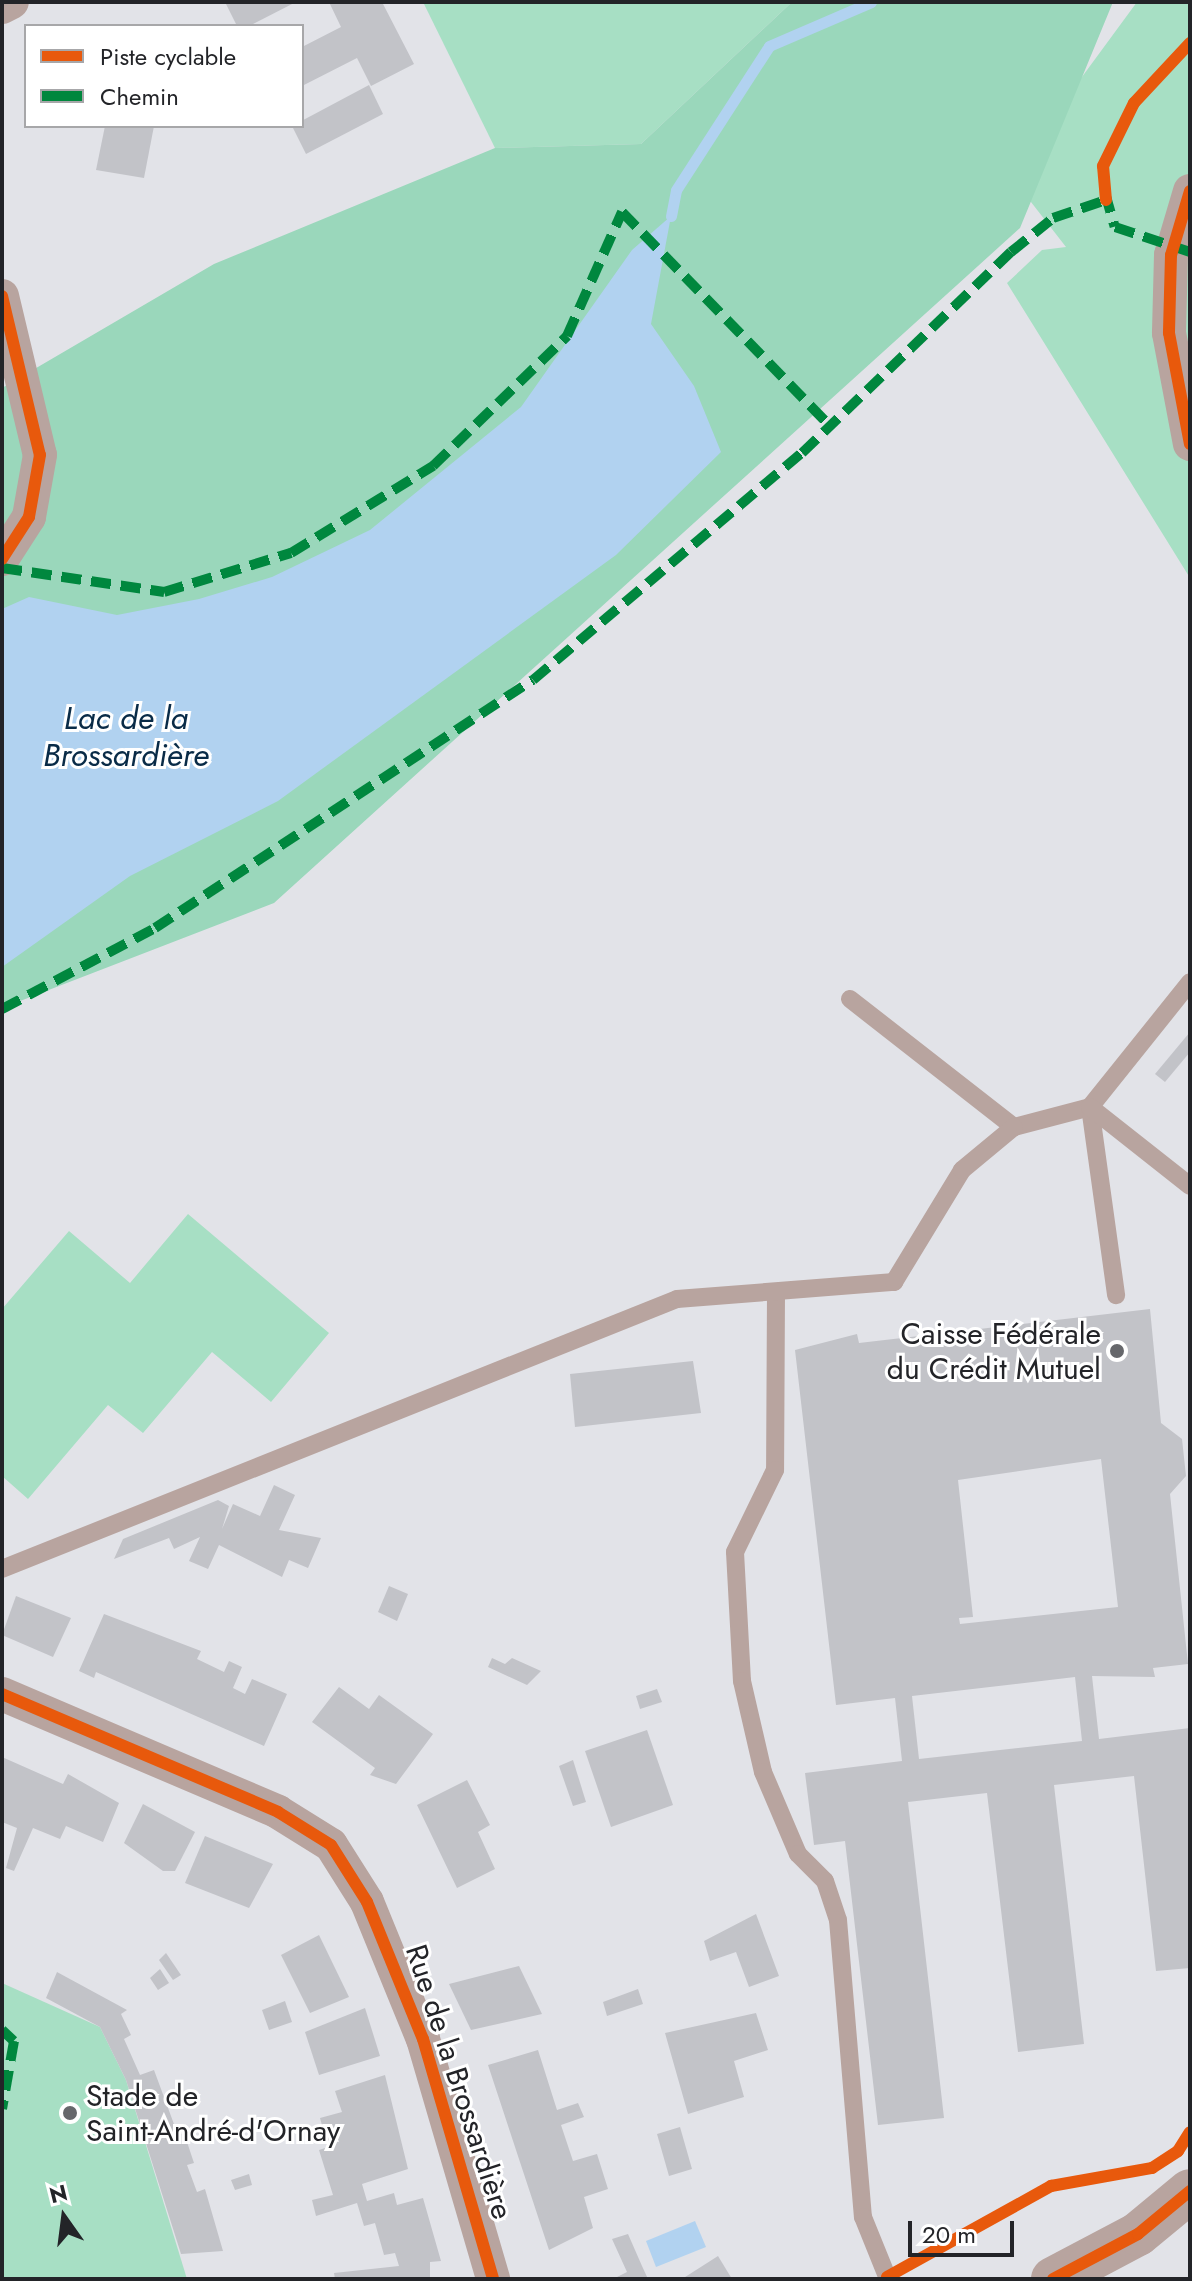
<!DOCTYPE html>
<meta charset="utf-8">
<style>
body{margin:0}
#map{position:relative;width:1192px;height:2281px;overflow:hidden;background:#e2e3e8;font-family:Jost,sans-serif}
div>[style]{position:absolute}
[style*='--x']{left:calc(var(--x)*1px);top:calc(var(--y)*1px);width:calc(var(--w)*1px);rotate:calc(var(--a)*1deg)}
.green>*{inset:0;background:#a7dfc4}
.forest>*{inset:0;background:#9ad7bb}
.water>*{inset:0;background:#b1d2f0}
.stream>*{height:11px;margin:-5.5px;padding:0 5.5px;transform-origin:5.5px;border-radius:5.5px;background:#b1d2f0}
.building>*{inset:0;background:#c2c3c8}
.service>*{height:18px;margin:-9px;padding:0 9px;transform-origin:9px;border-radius:9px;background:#b8a49f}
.minor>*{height:34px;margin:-17px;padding:0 17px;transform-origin:17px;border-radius:17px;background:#b8a49f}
.tertiary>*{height:44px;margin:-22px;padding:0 22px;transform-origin:22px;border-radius:22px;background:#b8a49f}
.quiet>*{height:10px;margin-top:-5px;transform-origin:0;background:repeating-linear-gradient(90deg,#00873e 0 20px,transparent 0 30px)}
.cycleway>*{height:12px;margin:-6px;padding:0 6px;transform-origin:6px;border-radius:6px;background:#e8590c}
.dots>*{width:22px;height:22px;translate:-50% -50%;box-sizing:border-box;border:4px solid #fff;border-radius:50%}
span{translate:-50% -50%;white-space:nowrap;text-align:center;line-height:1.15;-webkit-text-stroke:6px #fff;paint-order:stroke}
.poi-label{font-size:30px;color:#232428}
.right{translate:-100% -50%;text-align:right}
.left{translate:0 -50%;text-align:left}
.street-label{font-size:30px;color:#232428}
.water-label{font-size:32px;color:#092b47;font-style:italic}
.frame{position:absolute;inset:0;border:4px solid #232428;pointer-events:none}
.legend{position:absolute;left:24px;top:24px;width:280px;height:104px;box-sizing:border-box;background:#fff;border:2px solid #a7a7a9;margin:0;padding:10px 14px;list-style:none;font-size:24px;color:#232428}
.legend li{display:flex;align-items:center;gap:16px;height:40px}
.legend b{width:40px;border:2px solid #a7a7a9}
.north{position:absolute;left:24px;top:2177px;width:80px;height:80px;-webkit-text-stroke:6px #fff;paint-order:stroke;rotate:346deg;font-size:22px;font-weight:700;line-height:32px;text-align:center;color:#232428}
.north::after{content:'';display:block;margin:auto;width:28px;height:36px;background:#232428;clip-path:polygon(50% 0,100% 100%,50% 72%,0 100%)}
.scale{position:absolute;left:908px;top:2221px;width:106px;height:36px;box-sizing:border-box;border:4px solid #232428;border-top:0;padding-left:10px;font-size:24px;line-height:28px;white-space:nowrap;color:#232428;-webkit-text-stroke:6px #fff;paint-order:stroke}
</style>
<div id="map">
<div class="green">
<i style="clip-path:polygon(423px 2px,792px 2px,641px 144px,495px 148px)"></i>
<i style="clip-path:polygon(1137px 2px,1190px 2px,1190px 578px,1007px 283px,1042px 250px,1066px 247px,1010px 175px)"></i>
<i style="clip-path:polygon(188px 1214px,329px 1333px,271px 1402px,212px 1352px,143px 1433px,108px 1405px,28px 1499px,2px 1476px,2px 1309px,69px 1231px,130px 1283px)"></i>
<i style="clip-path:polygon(2px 1983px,100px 2027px,126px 2080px,187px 2279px,2px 2279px)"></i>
</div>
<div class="forest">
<i style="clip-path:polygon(792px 2px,1113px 2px,1020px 228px,274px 903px,2px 1008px,2px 388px,214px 264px,495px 148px,641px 144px)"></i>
</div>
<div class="water">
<i style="clip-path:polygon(671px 216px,651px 324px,694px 386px,721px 452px,616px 555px,278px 801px,130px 876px,2px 967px,2px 609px,29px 597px,117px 615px,199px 599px,272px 577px,370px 530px,521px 407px,632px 250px)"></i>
<i style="clip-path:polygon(695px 2221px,706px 2247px,656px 2267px,646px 2241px)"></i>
</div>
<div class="stream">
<i style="--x:671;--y:216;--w:26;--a:-79"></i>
<i style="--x:676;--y:190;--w:171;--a:-57.1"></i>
<i style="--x:769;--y:46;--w:111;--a:-23.3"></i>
</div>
<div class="building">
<i style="clip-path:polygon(225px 2px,296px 2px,249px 26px,237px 26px)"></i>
<i style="clip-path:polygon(329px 2px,382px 2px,414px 64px,371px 86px,357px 58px,302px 86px,302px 47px,341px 27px)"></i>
<i style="clip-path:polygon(369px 85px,383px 114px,306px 154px,292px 126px)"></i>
<i style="clip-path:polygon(105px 126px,154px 126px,144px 178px,96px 170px)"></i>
<i style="clip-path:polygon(1190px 1032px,1190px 1052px,1165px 1082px,1155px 1074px)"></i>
<i style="clip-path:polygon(evenodd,1150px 1309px,1161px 1423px,1182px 1439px,1186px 1476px,1170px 1494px,1188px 1664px,1153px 1668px,1155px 1677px,1092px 1676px,1099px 1739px,1190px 1728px,1190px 1968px,1156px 1971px,1134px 1776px,1054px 1785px,1084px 2044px,1018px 2052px,987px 1793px,908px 1802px,944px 2118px,878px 2125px,845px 1841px,814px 1845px,805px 1773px,902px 1761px,895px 1698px,836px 1705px,795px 1350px,857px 1334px,859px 1343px,1150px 1309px,1101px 1459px,1118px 1607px,960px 1624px,959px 1618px,973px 1617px,958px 1480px,1101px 1459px,1150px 1309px,1075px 1677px,1082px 1741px,919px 1759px,912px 1696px,1075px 1677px)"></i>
<i style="clip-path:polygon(693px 1361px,701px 1413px,575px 1427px,570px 1374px)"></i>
<i style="clip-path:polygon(274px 1485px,295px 1495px,279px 1530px,321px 1538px,308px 1568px,289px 1560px,282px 1577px,219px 1545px,208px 1569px,189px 1561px,200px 1537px,174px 1549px,169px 1538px,114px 1559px,123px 1539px,218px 1500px,229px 1506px,222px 1529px,233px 1504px,260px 1516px)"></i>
<i style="clip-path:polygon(389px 1586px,408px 1594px,397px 1621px,378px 1612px)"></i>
<i style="clip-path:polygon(16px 1596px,71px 1618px,53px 1657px,2px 1635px)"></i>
<i style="clip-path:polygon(104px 1614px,201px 1651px,197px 1659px,224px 1672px,229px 1661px,242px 1667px,233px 1688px,245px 1694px,252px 1679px,287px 1694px,264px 1746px,96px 1672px,94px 1678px,79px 1671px)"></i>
<i style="clip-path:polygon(492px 1658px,505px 1664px,512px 1658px,541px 1671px,527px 1685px,488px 1667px)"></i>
<i style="clip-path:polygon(339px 1687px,369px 1709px,379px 1695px,433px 1734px,396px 1784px,370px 1775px,375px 1768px,312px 1722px)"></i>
<i style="clip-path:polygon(657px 1689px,662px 1702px,640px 1709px,636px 1696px)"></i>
<i style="clip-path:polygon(647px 1730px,673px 1805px,611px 1827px,585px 1751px)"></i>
<i style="clip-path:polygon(2px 1757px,63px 1784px,68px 1774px,119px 1803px,103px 1842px,66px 1826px,60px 1839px,33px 1828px,14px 1871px,6px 1868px,17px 1828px,2px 1822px)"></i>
<i style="clip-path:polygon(573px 1760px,586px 1802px,573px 1806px,559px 1766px)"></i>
<i style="clip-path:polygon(467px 1780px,490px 1825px,478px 1832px,495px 1869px,457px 1888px,417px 1805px)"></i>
<i style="clip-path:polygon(143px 1804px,195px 1832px,175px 1871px,163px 1871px,124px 1843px)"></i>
<i style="clip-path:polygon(205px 1836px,273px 1864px,249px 1908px,185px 1883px)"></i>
<i style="clip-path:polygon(756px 1914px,779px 1976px,749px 1987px,736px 1952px,710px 1961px,704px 1941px)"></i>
<i style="clip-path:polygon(319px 1935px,349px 1997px,310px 2013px,281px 1955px)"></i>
<i style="clip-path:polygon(166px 1953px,181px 1975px,173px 1980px,159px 1960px)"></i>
<i style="clip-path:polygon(519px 1966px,542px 2014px,471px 2030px,449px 1984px)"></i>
<i style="clip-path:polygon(160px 1969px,169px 1983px,158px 1990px,150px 1978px)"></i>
<i style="clip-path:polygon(57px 1972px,127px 2010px,121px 2014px,131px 2035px,124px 2039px,140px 2075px,154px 2070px,178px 2135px,184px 2133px,194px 2163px,187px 2165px,197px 2192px,205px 2189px,223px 2251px,181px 2254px,126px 2080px,100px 2027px,46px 1998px)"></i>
<i style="clip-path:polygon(638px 1989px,643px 2004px,607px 2016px,603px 2002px)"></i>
<i style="clip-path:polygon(285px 2001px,292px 2022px,269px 2030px,262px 2010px)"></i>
<i style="clip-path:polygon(365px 2008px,380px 2056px,319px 2075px,305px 2032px)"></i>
<i style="clip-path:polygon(756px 2013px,768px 2050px,734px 2061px,744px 2097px,688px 2114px,665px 2033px)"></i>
<i style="clip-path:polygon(538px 2050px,557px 2110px,578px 2103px,584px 2117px,561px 2125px,573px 2161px,597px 2154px,608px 2189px,584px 2197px,593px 2228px,549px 2250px,488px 2065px)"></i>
<i style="clip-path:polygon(385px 2075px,408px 2169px,362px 2184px,367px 2201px,394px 2193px,397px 2205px,423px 2198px,441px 2261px,430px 2262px,430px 2279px,335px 2279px,334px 2273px,399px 2266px,395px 2253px,384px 2255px,375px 2223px,364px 2226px,357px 2203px,316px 2216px,312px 2200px,333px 2195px,319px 2150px,328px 2147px,320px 2118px,342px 2112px,335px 2091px)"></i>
<i style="clip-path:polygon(680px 2127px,692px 2169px,669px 2176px,657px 2134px)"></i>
<i style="clip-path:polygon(249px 2174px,252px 2185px,235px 2190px,231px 2180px)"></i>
<i style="clip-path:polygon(628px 2234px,642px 2266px,648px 2279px,613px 2279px,627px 2272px,612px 2239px)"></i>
<i style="clip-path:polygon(718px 2256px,732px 2279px,682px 2279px)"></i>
</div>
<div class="service">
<i style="--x:850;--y:999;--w:208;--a:38"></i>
<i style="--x:1014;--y:1127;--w:79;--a:-14.7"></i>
<i style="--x:1090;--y:1107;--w:160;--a:-51.3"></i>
<i style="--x:1090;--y:1107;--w:190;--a:82.1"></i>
<i style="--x:1090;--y:1107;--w:127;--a:38.3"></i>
<i style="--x:776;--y:1293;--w:177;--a:90.3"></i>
<i style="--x:775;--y:1470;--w:91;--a:116"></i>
<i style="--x:735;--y:1552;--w:129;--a:86.9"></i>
<i style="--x:742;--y:1681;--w:93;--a:77"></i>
<i style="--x:763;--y:1772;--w:89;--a:66.9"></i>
<i style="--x:798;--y:1854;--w:38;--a:45"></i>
<i style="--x:825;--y:1881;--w:41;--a:71.6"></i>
<i style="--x:838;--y:1920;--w:298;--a:85.2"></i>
<i style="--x:863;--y:2217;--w:67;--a:68"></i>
<i style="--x:2;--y:1569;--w:727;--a:-21.8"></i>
<i style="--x:677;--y:1299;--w:218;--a:-4.5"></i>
<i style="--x:894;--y:1282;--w:131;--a:-58.7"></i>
<i style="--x:962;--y:1170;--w:67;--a:-39.6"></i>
</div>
<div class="minor">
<i style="--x:2;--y:7;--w:11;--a:-27"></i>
<i style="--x:1190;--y:191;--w:67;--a:106.5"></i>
<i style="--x:1171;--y:255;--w:78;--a:91.5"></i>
<i style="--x:1169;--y:333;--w:113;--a:79.3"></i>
<i style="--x:2;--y:296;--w:163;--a:76.6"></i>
<i style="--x:40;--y:455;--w:63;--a:100.1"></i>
<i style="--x:29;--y:517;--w:50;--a:122.7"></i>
<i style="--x:2;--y:1694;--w:300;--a:23.1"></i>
<i style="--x:278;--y:1812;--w:62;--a:31.9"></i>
<i style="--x:331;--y:1845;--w:67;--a:57.7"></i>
<i style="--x:367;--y:1902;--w:148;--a:67.8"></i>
<i style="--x:423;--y:2039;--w:250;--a:73.7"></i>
</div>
<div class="tertiary">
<i style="--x:1053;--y:2279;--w:96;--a:-27.9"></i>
<i style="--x:1138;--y:2234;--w:67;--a:-39.6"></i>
</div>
<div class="quiet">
<i style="--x:1105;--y:193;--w:35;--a:74"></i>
<i style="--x:1115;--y:227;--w:79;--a:18.4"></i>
<i style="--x:2;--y:568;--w:164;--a:8.4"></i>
<i style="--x:164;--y:592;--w:133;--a:-17.1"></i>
<i style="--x:291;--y:553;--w:167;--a:-31.5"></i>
<i style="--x:433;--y:466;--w:187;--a:-44.1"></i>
<i style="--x:567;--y:336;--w:136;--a:-66.1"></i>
<i style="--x:622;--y:212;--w:298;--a:45.8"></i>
<i style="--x:2;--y:1009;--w:173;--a:-27.9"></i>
<i style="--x:155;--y:928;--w:452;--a:-33.3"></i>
<i style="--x:533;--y:680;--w:352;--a:-40.2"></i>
<i style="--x:802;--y:453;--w:290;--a:-43.9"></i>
<i style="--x:1011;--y:252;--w:54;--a:-39"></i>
<i style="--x:1053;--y:218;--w:56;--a:-18.8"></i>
<i style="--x:2;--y:2030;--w:16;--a:43"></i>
<i style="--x:14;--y:2041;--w:69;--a:100"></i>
</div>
<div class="cycleway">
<i style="--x:1190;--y:191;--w:67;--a:106.5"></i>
<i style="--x:1171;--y:255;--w:78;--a:91.5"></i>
<i style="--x:1169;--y:333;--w:113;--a:79.3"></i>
<i style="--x:1106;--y:200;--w:34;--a:-95"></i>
<i style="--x:1103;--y:166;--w:70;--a:-63.8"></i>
<i style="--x:1134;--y:103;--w:82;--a:-47"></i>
<i style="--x:2;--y:296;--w:163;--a:76.6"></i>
<i style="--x:40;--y:455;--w:63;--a:100.1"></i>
<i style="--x:29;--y:517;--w:50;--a:122.7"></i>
<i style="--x:2;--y:1694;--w:300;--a:23.1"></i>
<i style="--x:278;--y:1812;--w:62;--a:31.9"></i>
<i style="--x:331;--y:1845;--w:67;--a:57.7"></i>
<i style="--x:367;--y:1902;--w:148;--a:67.8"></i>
<i style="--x:423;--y:2039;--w:250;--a:73.7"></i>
<i style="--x:887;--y:2277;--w:188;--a:-29"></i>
<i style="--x:1051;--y:2186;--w:103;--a:-10.1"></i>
<i style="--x:1152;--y:2168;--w:31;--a:-33"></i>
<i style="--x:1178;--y:2151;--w:22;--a:-58"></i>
<i style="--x:1053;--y:2279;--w:96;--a:-27.9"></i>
<i style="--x:1138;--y:2234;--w:67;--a:-39.6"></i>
</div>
<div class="dots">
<i style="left:1117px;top:1351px;background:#66676b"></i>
<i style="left:70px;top:2113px;background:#66676b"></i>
</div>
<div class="poi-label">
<span class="right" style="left:1101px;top:1351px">Caisse Fédérale<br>du Crédit Mutuel</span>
<span class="left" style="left:86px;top:2113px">Stade de<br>Saint-André-d'Ornay</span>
</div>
<div class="street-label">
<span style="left:459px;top:2082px;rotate:72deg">Rue de la Brossardière</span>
</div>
<div class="water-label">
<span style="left:126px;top:737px">Lac de la<br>Brossardière</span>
</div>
<div class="frame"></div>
<ul class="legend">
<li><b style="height:10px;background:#e8590c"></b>Piste cyclable</li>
<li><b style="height:10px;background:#00873e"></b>Chemin</li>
</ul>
<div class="north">N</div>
<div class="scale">20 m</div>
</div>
